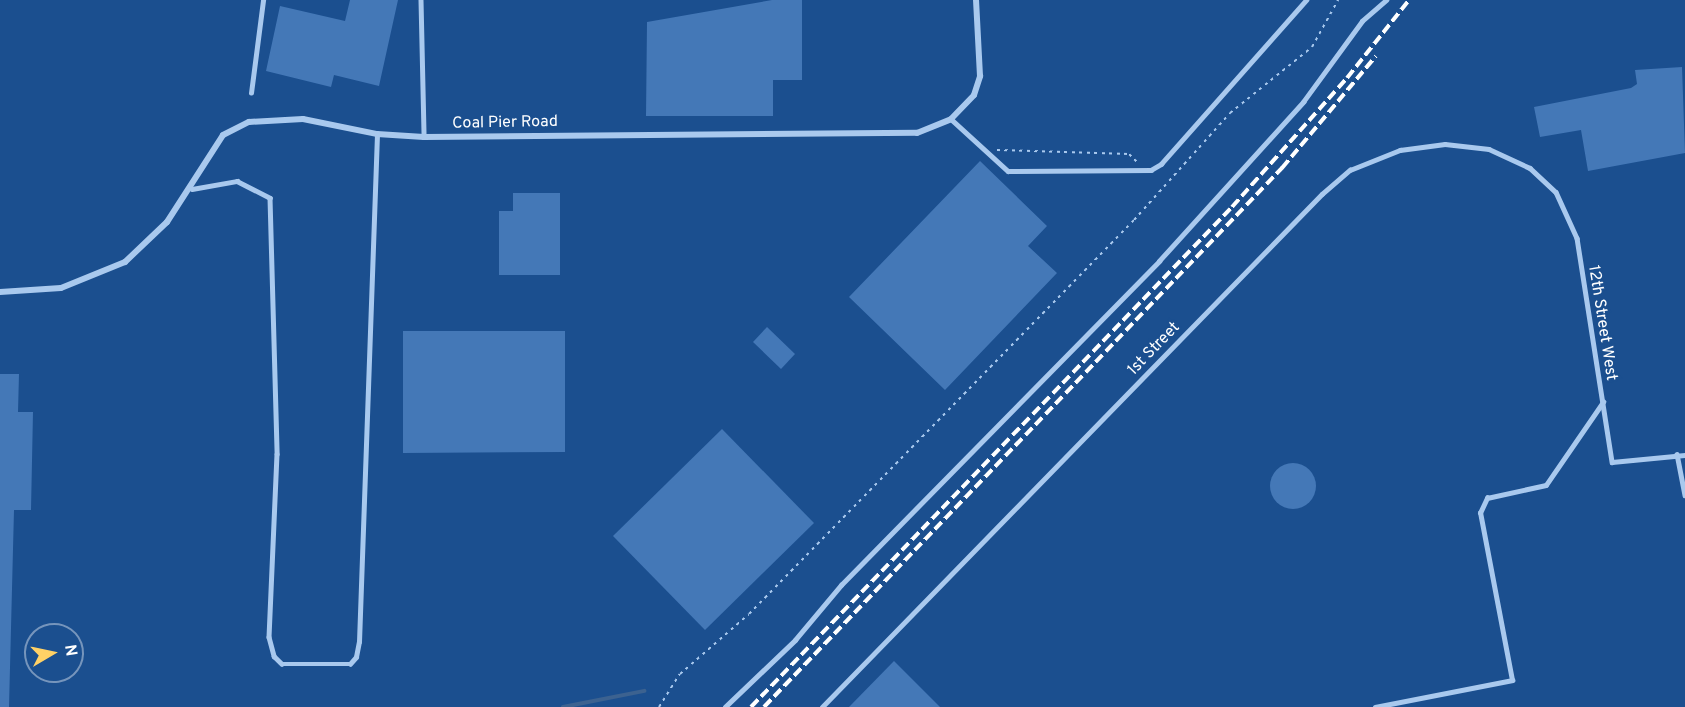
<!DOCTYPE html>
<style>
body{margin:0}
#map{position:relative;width:1685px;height:707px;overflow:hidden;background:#1b4f8f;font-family:Overpass,sans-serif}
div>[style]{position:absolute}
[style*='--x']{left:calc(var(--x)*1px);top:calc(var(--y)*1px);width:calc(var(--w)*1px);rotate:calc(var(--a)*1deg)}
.stream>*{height:4px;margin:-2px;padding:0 2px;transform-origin:2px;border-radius:2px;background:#3c6290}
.building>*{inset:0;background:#4478b7}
.round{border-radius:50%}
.path>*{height:2px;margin-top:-1px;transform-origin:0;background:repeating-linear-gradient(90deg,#a9c9ee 0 3px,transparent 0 7.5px)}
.lane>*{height:4.5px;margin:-2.25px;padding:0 2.25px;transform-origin:2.25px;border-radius:2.25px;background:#a9c9ee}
.street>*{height:6px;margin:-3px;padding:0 3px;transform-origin:3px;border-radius:3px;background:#a9c9ee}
.rail>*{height:4px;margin-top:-2px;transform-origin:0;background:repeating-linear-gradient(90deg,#fff 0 10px,transparent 0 14.5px)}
span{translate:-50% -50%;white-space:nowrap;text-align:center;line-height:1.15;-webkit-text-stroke:4.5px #1b4f8f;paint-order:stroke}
.street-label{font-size:16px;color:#fff}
.north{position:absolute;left:24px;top:623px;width:60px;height:60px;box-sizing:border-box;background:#1b4f8f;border:2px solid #7695bc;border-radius:50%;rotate:81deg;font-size:16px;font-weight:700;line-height:24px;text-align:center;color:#fff}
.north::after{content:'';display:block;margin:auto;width:21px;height:27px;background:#ffd166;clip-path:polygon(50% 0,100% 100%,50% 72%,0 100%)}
</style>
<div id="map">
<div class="stream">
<i style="--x:563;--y:707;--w:83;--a:-11.2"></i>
</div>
<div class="building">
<i style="clip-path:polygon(350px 0,398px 0,379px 86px,334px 75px,331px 87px,266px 71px,280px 6px,345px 21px)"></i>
<i style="clip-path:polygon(772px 0,802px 0,802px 80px,773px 80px,773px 116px,646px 116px,647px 22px)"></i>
<i style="clip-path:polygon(1682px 67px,1685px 153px,1588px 171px,1581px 130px,1540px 137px,1534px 107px,1631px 88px,1637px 84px,1635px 70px)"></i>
<i style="clip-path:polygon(980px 161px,1047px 226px,1028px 246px,1057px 273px,945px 390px,849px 297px)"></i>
<i style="clip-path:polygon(513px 193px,560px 193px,560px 275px,499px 275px,499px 211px,513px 211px)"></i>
<i style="clip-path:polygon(767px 327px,795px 354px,781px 369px,753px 342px)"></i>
<i style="clip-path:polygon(403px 331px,565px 331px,565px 452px,403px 453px)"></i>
<i style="clip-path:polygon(0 374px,19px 374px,18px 412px,33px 412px,31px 510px,14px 510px,9px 707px,0 707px)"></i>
<i style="clip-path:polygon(722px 429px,814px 523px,705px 630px,613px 536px)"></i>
<i class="round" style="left:1270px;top:463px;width:46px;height:46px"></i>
<i style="clip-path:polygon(894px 661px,940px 707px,849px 707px)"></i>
</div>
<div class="path">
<i style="--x:997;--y:150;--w:132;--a:1.7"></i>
<i style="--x:1129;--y:154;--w:11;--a:45"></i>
<i style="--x:659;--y:707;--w:39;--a:-58"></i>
<i style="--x:680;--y:674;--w:91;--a:-41"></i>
<i style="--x:749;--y:614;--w:551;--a:-45.66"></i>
<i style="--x:1134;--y:220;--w:144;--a:-48.1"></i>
<i style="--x:1230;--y:113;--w:105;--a:-38.8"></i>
<i style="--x:1312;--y:47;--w:54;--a:-61"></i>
</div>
<div class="lane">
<i style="--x:421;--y:0;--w:137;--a:88.7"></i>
<i style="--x:251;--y:93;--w:94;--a:-82.6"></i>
<i style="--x:951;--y:119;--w:77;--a:42.4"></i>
<i style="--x:1008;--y:171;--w:143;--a:-0.4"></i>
<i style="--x:1151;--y:170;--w:12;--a:-31"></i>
<i style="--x:1161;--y:164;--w:219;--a:-48.5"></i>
<i style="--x:192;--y:189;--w:46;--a:-10.1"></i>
<i style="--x:237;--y:181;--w:37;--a:27"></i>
<i style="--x:270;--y:198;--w:256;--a:88.4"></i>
<i style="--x:277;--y:454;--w:183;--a:92.5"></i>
<i style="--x:269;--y:637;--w:20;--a:75"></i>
<i style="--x:274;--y:656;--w:11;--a:45"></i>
<i style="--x:282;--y:664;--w:68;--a:0"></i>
<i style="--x:350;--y:664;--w:9;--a:-49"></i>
<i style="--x:356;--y:657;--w:15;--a:-79"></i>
<i style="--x:359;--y:642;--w:508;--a:-87.97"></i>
<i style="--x:1677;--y:454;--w:42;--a:79"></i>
<i style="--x:725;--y:707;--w:97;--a:-43.7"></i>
<i style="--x:795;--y:640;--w:72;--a:-50.1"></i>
<i style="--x:841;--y:585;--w:454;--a:-45.5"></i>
<i style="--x:1159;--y:261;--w:215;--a:-47.8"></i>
<i style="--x:1303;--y:102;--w:100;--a:-53.9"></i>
<i style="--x:1362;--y:21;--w:32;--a:-41"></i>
<i style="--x:822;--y:707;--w:716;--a:-45.74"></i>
<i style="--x:1322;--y:194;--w:37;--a:-41"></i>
<i style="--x:1350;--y:170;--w:54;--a:-21.8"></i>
<i style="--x:1400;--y:150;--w:45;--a:-7.6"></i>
<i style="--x:1445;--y:144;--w:44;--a:6.5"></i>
<i style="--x:1489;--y:149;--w:45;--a:24.9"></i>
<i style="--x:1530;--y:168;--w:35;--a:43"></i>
<i style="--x:1556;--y:192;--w:51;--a:65.5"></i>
<i style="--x:1577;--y:238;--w:227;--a:81.1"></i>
<i style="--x:1612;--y:462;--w:73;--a:-5.5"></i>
<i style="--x:1375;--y:707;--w:140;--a:-11.1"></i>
<i style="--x:1512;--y:680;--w:170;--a:-100.8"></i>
<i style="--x:1480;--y:513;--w:17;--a:-65"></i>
<i style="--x:1487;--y:498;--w:60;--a:-12.4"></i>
<i style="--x:1546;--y:485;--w:101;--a:-55.5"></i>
</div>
<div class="street">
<i style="--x:0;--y:292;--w:61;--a:-3.8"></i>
<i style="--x:61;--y:288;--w:69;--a:-22.1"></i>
<i style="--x:125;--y:262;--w:58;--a:-43.6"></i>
<i style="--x:167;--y:222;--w:103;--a:-57.2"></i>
<i style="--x:223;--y:135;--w:29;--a:-27"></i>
<i style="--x:249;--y:122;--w:54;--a:-3.2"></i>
<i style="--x:303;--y:119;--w:76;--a:11.5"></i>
<i style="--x:377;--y:134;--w:47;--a:3.7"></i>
<i style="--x:424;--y:137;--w:493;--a:-0.5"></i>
<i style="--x:917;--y:133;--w:37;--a:-22"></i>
<i style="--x:951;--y:119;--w:33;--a:-46"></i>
<i style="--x:974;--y:95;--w:20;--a:-72"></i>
<i style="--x:980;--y:76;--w:76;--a:-93"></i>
</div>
<div class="rail">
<i style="--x:751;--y:707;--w:694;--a:-46.11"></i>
<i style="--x:1232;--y:207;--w:173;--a:-48.3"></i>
<i style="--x:1347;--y:78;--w:100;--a:-51.5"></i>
<i style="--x:764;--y:707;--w:748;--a:-46.14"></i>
<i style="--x:1282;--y:168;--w:146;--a:-50"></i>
</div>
<div class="street-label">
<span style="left:505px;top:123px;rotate:-1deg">Coal Pier Road</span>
<span style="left:1602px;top:323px;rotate:81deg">12th Street West</span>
<span style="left:1154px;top:349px;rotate:-46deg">1st Street</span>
</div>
<div class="north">N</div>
</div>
